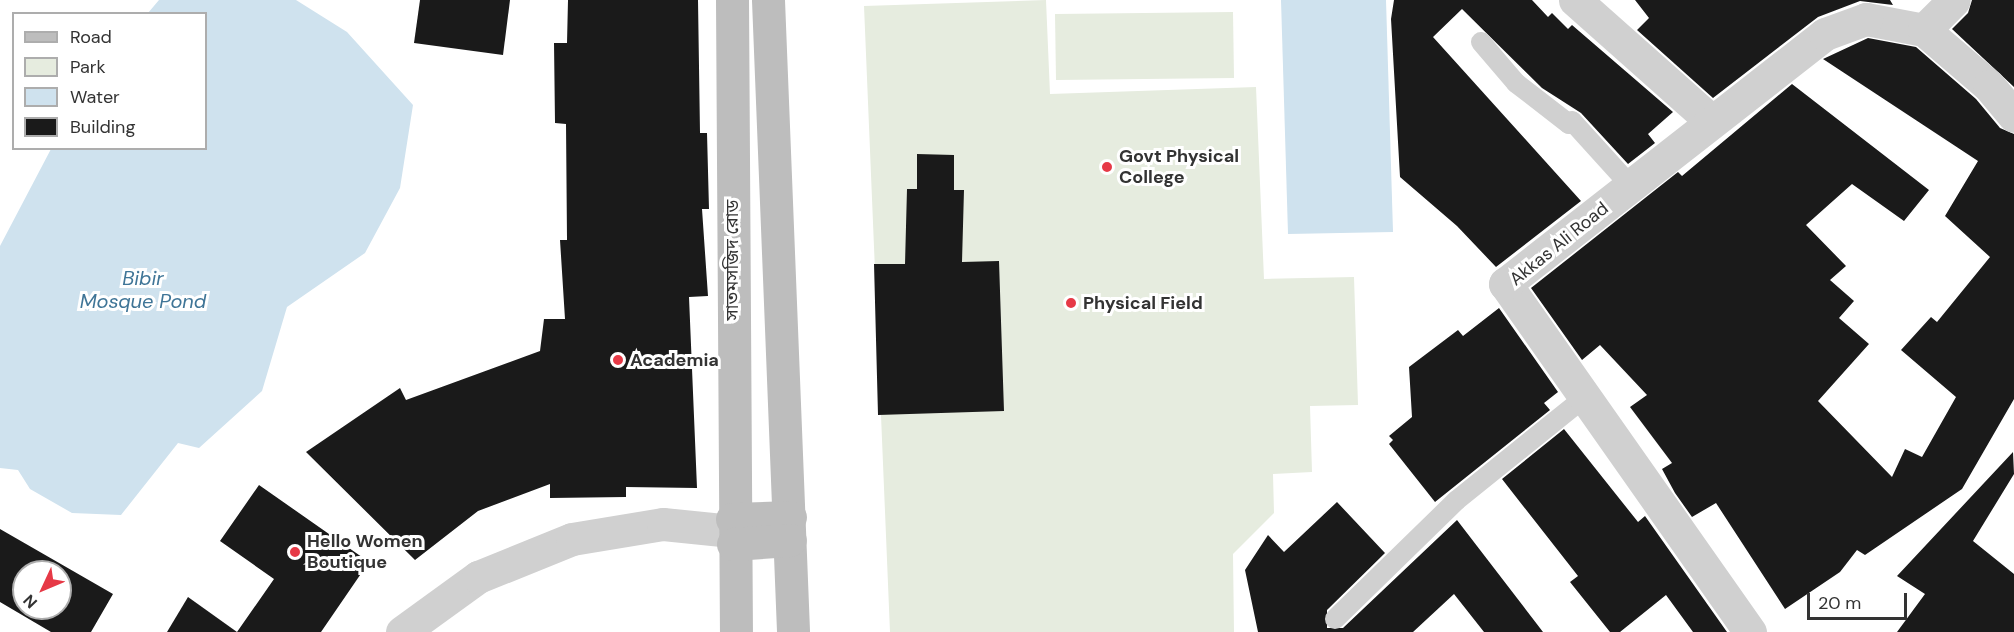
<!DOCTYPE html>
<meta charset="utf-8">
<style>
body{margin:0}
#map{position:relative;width:2014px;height:632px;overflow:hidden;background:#fff;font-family:"DM Sans","Noto Sans Bengali",sans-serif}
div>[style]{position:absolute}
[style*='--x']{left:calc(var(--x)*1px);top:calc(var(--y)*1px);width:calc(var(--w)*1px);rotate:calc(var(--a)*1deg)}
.green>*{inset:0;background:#e6ecdf}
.water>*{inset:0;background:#cfe2ee}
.building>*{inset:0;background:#1a1a1a}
.lane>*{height:20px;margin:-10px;padding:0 10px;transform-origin:10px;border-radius:10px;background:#d0d0d0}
.street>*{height:33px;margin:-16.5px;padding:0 16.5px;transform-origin:16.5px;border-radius:16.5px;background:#d0d0d0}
.secondary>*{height:33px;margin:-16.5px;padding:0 16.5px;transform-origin:16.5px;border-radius:16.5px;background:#bdbdbd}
.dots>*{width:16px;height:16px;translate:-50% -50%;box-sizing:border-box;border:3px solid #fff;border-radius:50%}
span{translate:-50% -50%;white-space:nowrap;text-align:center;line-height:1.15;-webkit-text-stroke:6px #fff;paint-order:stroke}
.poi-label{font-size:18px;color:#333;font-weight:700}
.left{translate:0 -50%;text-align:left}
.street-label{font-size:18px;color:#333}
.water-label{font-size:20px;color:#3f7597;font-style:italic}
.legend{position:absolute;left:12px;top:12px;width:195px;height:138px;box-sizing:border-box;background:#fff;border:2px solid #adadad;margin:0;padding:8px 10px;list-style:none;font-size:18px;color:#333}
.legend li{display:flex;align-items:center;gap:12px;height:30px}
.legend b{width:30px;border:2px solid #adadad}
.north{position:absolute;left:12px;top:560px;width:60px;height:60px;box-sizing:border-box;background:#fff;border:2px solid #adadad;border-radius:50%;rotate:226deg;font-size:16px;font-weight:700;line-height:24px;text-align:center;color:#333}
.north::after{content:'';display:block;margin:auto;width:21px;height:27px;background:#e63946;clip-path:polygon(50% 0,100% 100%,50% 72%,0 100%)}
.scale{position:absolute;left:1807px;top:593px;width:100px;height:27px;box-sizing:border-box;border:3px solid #333;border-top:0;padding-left:8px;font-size:18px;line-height:21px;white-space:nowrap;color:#333;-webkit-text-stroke:4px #fff;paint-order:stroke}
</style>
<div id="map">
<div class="green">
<i style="clip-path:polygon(1046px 0,1050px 94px,1256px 87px,1264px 279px,1354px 277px,1358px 405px,1310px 406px,1312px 472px,1273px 474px,1274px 513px,1233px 554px,1234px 632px,890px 632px,864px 6px)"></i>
<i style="clip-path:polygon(1233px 12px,1234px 78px,1056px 80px,1055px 14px)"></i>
</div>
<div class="water">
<i style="clip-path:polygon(159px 0,296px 0,347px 32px,413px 105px,400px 188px,365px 253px,287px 307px,262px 391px,199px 448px,178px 443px,121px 515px,72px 513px,30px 489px,18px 470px,0 468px,0 246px,51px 149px,206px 148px,206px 14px,148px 13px)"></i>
<i style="clip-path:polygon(1281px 0,1386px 0,1393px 232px,1288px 234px)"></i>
</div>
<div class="building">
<i style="clip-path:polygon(420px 0,510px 0,503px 55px,414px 43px)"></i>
<i style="clip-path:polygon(568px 0,698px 0,700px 133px,707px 133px,709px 209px,702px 209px,708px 296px,689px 297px,697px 488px,626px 487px,626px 497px,550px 498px,550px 484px,478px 511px,415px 560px,306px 452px,400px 388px,406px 400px,540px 351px,544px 319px,565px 319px,560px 240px,567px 240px,566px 124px,555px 123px,554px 43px,567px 43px)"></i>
<i style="clip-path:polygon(1394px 0,1532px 0,1548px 17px,1552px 13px,1568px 29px,1572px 25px,1673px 112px,1648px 134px,1655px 143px,1628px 164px,1581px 113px,1542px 88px,1462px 9px,1433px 37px,1581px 201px,1496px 267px,1457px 226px,1400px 177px,1391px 19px)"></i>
<i style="clip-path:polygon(1635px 0,1890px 0,1893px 5px,1860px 1px,1818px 17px,1713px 98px,1637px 30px,1649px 18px)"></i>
<i style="clip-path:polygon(1972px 0,2014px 0,2014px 87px,1952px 29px,1968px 13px)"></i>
<i style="clip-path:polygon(1868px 38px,1916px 47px,1976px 99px,2000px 128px,2014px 134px,2014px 399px,1962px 489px,1865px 555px,1857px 550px,1840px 572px,1785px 609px,1716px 503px,1692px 517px,1675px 493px,1662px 469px,1672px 463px,1630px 407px,1647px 395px,1600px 345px,1582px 360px,1531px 288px,1678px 172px,1682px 176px,1792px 84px,1929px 190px,1904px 221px,1852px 184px,1806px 225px,1846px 266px,1830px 280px,1854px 301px,1839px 318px,1869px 344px,1818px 401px,1892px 477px,1905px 449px,1922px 457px,1956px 397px,1901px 350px,1931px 317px,1937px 322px,1990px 257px,1945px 216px,1978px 161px,1823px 59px)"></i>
<i style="clip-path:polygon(917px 154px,954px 155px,954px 190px,964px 190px,962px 262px,999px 261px,1004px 411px,878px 415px,874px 264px,905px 264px,907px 189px,917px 189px)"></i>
<i style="clip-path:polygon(1499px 308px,1558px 392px,1544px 403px,1550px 410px,1435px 502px,1389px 444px,1393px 440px,1389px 436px,1412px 417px,1409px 367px,1458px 330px,1463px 336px)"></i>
<i style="clip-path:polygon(1564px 429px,1638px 522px,1645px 516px,1727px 632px,1693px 632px,1666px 595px,1620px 632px,1610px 632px,1570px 582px,1578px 576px,1502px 479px)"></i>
<i style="clip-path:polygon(2013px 452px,2014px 474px,1973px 541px,2014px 574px,2014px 632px,1897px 632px,1925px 594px,1897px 576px)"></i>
<i style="clip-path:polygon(259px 485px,369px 562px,321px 632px,237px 632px,274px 579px,220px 541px)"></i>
<i style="clip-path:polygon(1337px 502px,1385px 553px,1327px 610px,1327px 628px,1343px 628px,1457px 520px,1543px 632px,1484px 632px,1454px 594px,1413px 632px,1258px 632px,1245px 570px,1268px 535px,1284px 552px)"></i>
<i style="clip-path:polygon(evenodd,0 529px,113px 594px,91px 632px,51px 632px,0 602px,0 529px,24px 572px,60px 572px,60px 608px,24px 608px,24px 572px)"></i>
<i style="clip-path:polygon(188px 597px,237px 632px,167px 632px)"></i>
</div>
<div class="lane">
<i style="--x:1481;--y:42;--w:54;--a:49.5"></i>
<i style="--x:1516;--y:83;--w:67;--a:37.7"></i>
<i style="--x:1569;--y:124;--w:4;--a:-45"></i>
<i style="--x:1572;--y:121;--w:88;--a:47.8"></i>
<i style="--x:1335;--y:619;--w:170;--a:-44.3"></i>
<i style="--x:1457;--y:500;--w:164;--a:-38.8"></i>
</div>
<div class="street">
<i style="--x:1575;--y:0;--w:181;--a:41.6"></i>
<i style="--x:1866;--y:19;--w:59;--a:10.7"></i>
<i style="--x:1924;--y:30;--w:42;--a:-45"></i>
<i style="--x:1924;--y:30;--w:86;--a:40.7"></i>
<i style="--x:1989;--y:86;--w:39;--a:50"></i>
<i style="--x:402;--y:632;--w:94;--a:-35.9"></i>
<i style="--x:478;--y:577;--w:101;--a:-22"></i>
<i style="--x:572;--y:539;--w:92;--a:-9.4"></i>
<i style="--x:663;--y:524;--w:69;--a:5.8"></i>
<i style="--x:1750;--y:632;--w:426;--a:-125.1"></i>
<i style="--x:1505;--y:284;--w:406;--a:-38"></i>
<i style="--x:1825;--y:34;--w:44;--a:-20.1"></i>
</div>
<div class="secondary">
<i style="--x:732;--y:0;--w:632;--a:89.64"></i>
<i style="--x:768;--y:0;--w:632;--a:87.73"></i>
<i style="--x:732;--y:519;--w:58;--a:-2"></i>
<i style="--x:733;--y:544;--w:57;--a:-4"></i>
</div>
<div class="dots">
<i style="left:1107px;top:167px;background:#e63946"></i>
<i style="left:1071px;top:303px;background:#e63946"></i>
<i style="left:618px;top:360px;background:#e63946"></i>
<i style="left:295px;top:552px;background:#e63946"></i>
</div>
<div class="poi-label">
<span class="left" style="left:1119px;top:167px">Govt Physical<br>College</span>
<span class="left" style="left:1083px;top:303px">Physical Field</span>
<span class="left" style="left:630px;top:360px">Academia</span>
<span class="left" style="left:307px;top:552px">Hello Women<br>Boutique</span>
</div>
<div class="street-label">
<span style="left:1559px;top:244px;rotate:-39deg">Akkas Ali Road</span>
<span style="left:732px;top:260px;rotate:-90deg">সাতমসজিদ রোড</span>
</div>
<div class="water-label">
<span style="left:143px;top:290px">Bibir<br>Mosque Pond</span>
</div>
<ul class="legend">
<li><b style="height:8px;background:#bdbdbd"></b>Road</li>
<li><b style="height:16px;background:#e6ecdf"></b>Park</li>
<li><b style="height:16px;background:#cfe2ee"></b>Water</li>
<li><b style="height:16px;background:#1a1a1a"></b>Building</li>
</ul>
<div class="north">N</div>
<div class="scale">20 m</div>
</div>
